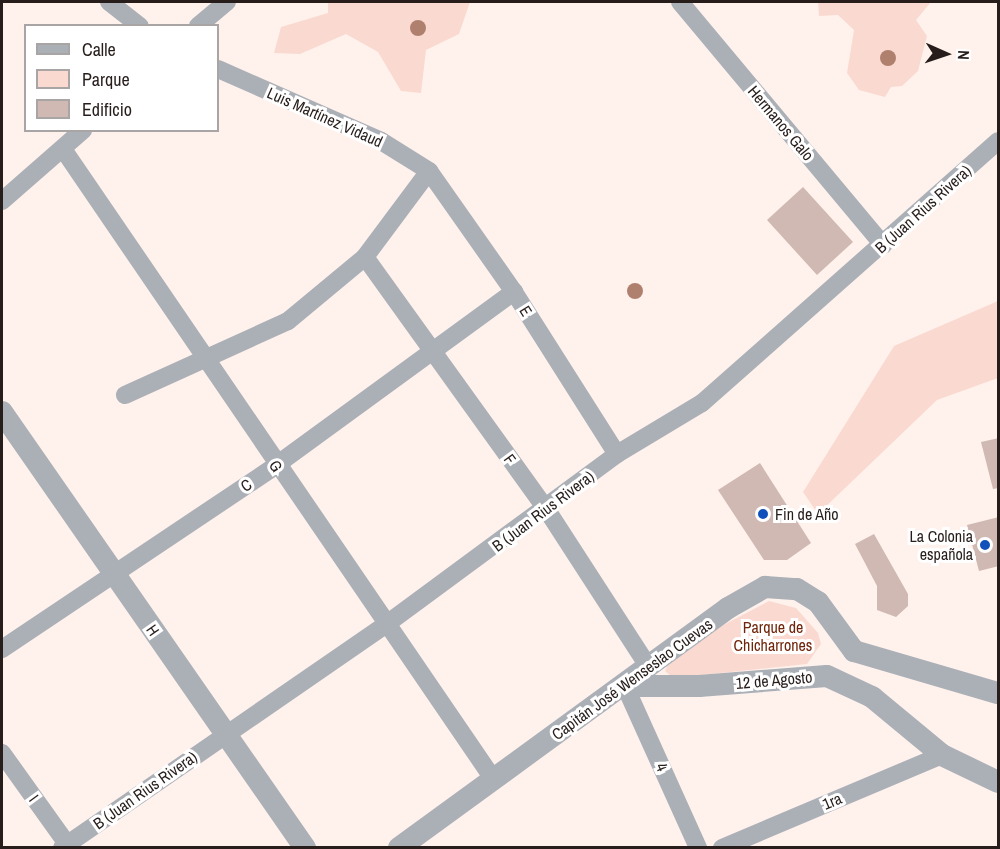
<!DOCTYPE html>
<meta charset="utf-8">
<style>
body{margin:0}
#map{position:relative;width:1000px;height:849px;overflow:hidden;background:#fff1ec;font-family:"Archivo Narrow",sans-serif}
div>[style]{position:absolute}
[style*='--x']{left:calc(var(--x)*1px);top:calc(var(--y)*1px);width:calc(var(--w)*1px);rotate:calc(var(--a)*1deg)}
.green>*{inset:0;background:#fadad0}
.building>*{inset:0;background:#cfb9b2}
.minor>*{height:18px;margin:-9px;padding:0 9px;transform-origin:9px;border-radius:9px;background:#abb0b7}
.tertiary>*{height:22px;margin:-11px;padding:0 11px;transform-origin:11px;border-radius:11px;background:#abb0b7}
.trees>*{width:16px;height:16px;margin:-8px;border-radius:50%;background:#b0806f}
.dots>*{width:16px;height:16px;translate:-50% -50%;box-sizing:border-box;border:3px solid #fff;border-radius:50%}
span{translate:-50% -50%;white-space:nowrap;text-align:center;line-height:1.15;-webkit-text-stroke:6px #fff;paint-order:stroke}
.street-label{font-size:16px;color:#271e1c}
.poi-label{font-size:16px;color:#271e1c}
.left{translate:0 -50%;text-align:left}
.right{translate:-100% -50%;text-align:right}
.park-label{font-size:16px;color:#702409}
.frame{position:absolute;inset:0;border:3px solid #271e1c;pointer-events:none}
.legend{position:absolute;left:24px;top:24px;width:195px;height:108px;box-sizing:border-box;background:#fff;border:2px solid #a9a5a4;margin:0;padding:8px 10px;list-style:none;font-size:18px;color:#271e1c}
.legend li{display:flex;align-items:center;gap:12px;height:30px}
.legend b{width:30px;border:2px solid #a9a5a4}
.north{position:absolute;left:916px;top:24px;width:60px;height:60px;-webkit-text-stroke:4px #fff;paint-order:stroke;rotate:93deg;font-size:16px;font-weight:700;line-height:24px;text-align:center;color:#271e1c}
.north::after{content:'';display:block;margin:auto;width:21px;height:27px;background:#271e1c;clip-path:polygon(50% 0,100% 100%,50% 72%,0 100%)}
</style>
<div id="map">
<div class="green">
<i style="clip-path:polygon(328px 2px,470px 2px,459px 34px,426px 50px,421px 93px,401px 91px,378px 52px,346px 34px,300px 54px,274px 53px,281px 27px,328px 13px)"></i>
<i style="clip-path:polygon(818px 2px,931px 2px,916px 20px,927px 36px,918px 71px,902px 86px,891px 87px,885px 97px,859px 90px,847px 73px,854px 30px,838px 15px,819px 16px)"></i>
<i style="clip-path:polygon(998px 301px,998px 378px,937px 400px,818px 514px,803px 492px,894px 346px)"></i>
<i style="clip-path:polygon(769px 601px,796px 608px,818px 633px,821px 644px,807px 664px,673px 678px,665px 671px,674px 651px)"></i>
</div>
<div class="building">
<i style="clip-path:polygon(803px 187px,853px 242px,817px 275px,767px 220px)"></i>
<i style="clip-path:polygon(999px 438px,999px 488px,993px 489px,981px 442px)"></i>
<i style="clip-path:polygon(760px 463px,811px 543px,787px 560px,764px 560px,718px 490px)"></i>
<i style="clip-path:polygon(999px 517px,999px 566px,979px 571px,967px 525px)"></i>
<i style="clip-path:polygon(874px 534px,908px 594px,908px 606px,896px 617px,877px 610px,877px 586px,855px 544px)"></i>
</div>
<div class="minor">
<i style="--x:109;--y:2;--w:39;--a:38"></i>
<i style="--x:680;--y:2;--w:317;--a:50.1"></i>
<i style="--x:198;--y:26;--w:38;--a:-40"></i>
<i style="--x:218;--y:69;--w:178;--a:23.8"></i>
<i style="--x:381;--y:141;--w:57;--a:32"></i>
<i style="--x:429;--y:171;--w:148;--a:54.9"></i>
<i style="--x:514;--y:292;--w:192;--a:57.6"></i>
<i style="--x:63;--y:149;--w:764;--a:55.67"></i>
<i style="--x:2;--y:201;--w:108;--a:-41.2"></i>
<i style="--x:365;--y:257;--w:312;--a:54.3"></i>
<i style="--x:547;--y:510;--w:186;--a:57.1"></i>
<i style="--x:125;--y:395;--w:179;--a:-24.4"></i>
<i style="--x:288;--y:321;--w:100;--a:-39.7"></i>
<i style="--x:365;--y:257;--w:107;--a:-53.3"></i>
<i style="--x:2;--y:649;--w:329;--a:-33.8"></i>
<i style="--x:275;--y:466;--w:296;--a:-36.1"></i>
<i style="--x:625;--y:686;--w:178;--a:65.7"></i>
<i style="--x:2;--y:753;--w:117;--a:54.4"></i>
<i style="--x:62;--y:848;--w:396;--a:-34.6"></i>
<i style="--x:388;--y:623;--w:285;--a:-36.4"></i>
<i style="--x:617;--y:454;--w:99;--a:-31"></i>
<i style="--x:702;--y:403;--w:395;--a:-41.5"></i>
<i style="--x:722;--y:848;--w:239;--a:-22.9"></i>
</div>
<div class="tertiary">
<i style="--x:2;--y:412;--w:531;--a:55.2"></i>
<i style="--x:625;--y:686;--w:74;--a:0"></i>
<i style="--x:699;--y:686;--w:128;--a:-4.5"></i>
<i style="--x:827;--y:676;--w:50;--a:25"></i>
<i style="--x:872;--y:697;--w:91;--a:39.6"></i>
<i style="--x:942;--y:755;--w:62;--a:25.7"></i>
<i style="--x:399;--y:848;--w:407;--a:-36.1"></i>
<i style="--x:728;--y:608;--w:43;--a:-29.6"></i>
<i style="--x:765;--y:587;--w:32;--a:4"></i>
<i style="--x:797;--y:589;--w:25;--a:32"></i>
<i style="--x:818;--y:602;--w:61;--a:53.7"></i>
<i style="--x:854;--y:651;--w:150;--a:16.3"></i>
</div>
<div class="trees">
<i style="left:418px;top:28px"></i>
<i style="left:888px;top:58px"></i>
<i style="left:635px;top:291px"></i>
</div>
<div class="dots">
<i style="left:763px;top:514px;background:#114fbb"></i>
<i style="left:985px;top:545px;background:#114fbb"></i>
</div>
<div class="street-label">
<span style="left:325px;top:117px;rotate:24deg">Luis Martínez Vidaud</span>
<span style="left:781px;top:123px;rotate:50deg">Hermanos Galo</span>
<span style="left:923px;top:209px;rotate:-42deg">B (Juan Rius Rivera)</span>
<span style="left:526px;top:311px;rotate:58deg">E</span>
<span style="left:510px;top:459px;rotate:54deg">F</span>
<span style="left:276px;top:466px;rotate:56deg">G</span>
<span style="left:246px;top:485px;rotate:-33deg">C</span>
<span style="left:543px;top:511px;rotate:-37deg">B (Juan Rius Rivera)</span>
<span style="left:153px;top:630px;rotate:55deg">H</span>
<span style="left:632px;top:679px;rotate:-36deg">Capitán José Wenseslao Cuevas</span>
<span style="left:774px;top:680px;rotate:-5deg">12 de Agosto</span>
<span style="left:662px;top:767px;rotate:66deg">4</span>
<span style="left:145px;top:790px;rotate:-35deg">B (Juan Rius Rivera)</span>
<span style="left:34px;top:798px;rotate:54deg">I</span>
<span style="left:832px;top:801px;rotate:-23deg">1ra</span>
</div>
<div class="poi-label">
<span class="left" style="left:775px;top:514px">Fin de Año</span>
<span class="right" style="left:973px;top:545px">La Colonia<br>española</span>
</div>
<div class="park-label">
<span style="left:773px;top:636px">Parque de<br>Chicharrones</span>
</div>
<div class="frame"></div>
<ul class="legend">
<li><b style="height:8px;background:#abb0b7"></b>Calle</li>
<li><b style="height:16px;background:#fadad0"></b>Parque</li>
<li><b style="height:16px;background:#cfb9b2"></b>Edificio</li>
</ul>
<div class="north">N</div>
</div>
